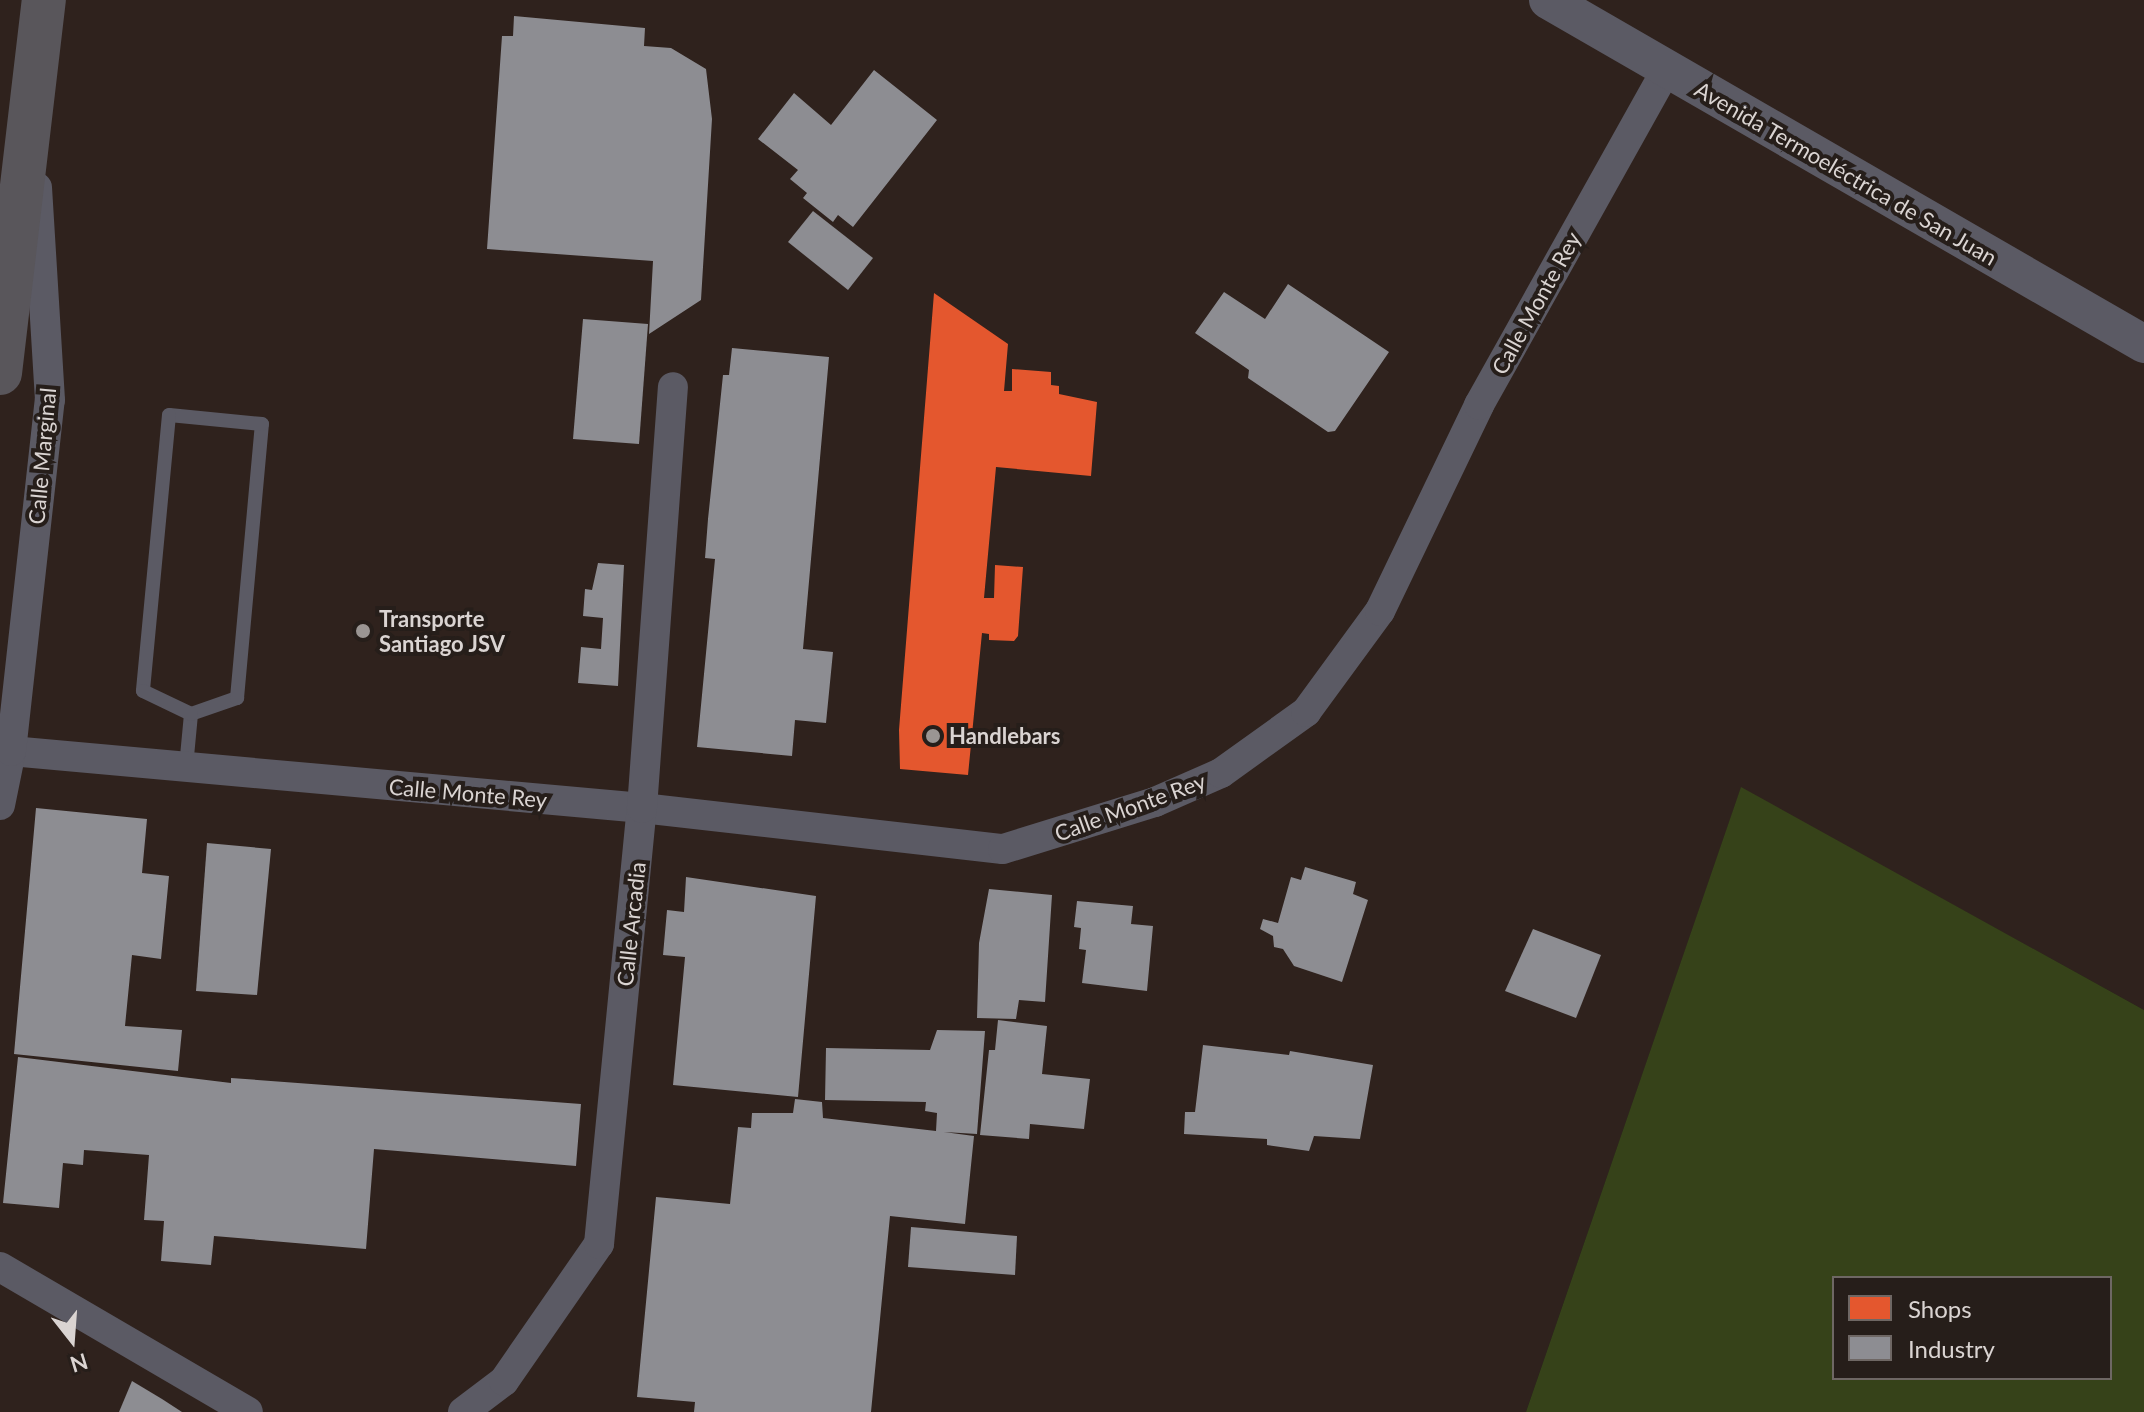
<!DOCTYPE html>
<meta charset="utf-8">
<style>
body{margin:0}
#map{position:relative;width:2144px;height:1412px;overflow:hidden;background:#231f1d;font-family:Lato,sans-serif}
div>[style]{position:absolute}
[style*='--x']{left:calc(var(--x)*1px);top:calc(var(--y)*1px);width:calc(var(--w)*1px);rotate:calc(var(--a)*1deg)}
.built>*{inset:0;background:#2f221d}
.green>*{inset:0;background:#364219}
.shops>*{inset:0;background:#e4572e}
.industry>*{inset:0;background:#8d8d92}
.service>*{height:14px;margin:-7px;padding:0 7px;transform-origin:7px;border-radius:7px;background:#5b5a64}
.minor>*{height:30px;margin:-15px;padding:0 15px;transform-origin:15px;border-radius:15px;background:#5b5a64}
.tertiary>*{height:38px;margin:-19px;padding:0 19px;transform-origin:19px;border-radius:19px;background:#5b5a64}
.motorway>*{height:44px;margin:-22px;padding:0 22px;transform-origin:22px;border-radius:22px;background:#59565b}
.dots>*{width:22px;height:22px;translate:-50% -50%;box-sizing:border-box;border:4px solid #261e1a;border-radius:50%}
span{translate:-50% -50%;white-space:nowrap;text-align:center;line-height:1.15;-webkit-text-stroke:8px #261e1a;paint-order:stroke}
.street-label{font-size:22px;color:#dad4d2}
.poi-label{font-size:22px;color:#dad4d2;font-weight:700}
.left{translate:0 -50%;text-align:left}
.legend{position:absolute;left:1832px;top:1276px;width:280px;height:104px;box-sizing:border-box;background:#261e1a;border:2px solid #6e6764;margin:0;padding:10px 14px;list-style:none;font-size:24px;color:#dad4d2}
.legend li{display:flex;align-items:center;gap:16px;height:40px}
.legend b{width:40px;border:2px solid #6e6764}
.north{position:absolute;left:32px;top:1300px;width:80px;height:80px;-webkit-text-stroke:6px #261e1a;paint-order:stroke;rotate:163deg;font-size:22px;font-weight:700;line-height:32px;text-align:center;color:#dad4d2}
.north::after{content:'';display:block;margin:auto;width:28px;height:36px;background:#dad4d2;clip-path:polygon(50% 0,100% 100%,50% 72%,0 100%)}
</style>
<div id="map">
<div class="built">
<i style="clip-path:polygon(0 0,2144px 0,2144px 1010px,1741px 788px,1526px 1412px,0 1412px)"></i>
</div>
<div class="green">
<i style="clip-path:polygon(evenodd,1741px 787px,2144px 1010px,2144px 1412px,1526px 1412px,1741px 787px,1834px 1278px,2110px 1278px,2110px 1378px,1834px 1378px,1834px 1278px)"></i>
</div>
<div class="shops">
<i style="clip-path:polygon(934px 293px,1008px 344px,1004px 391px,1012px 391px,1012px 369px,1051px 372px,1051px 385px,1059px 386px,1059px 394px,1097px 402px,1091px 476px,996px 467px,984px 598px,994px 598px,995px 565px,1023px 567px,1018px 636px,1014px 641px,989px 640px,989px 634px,982px 633px,968px 775px,900px 769px,899px 730px)"></i>
</div>
<div class="industry">
<i style="clip-path:polygon(514px 16px,645px 28px,644px 46px,671px 48px,706px 69px,712px 119px,701px 300px,649px 334px,653px 261px,487px 249px,502px 36px,513px 36px)"></i>
<i style="clip-path:polygon(874px 70px,937px 120px,853px 227px,838px 215px,833px 222px,803px 198px,807px 193px,790px 179px,798px 170px,758px 139px,794px 93px,831px 125px)"></i>
<i style="clip-path:polygon(813px 211px,873px 258px,848px 290px,788px 242px)"></i>
<i style="clip-path:polygon(1288px 284px,1389px 352px,1335px 431px,1328px 432px,1248px 378px,1249px 370px,1195px 333px,1224px 292px,1265px 319px)"></i>
<i style="clip-path:polygon(583px 319px,648px 324px,639px 444px,573px 439px)"></i>
<i style="clip-path:polygon(732px 348px,829px 357px,803px 649px,833px 652px,826px 723px,795px 720px,792px 756px,697px 747px,715px 559px,705px 558px,708px 519px,723px 375px,729px 375px)"></i>
<i style="clip-path:polygon(598px 563px,624px 565px,618px 686px,578px 683px,581px 647px,601px 649px,603px 618px,583px 616px,585px 589px,592px 590px)"></i>
<i style="clip-path:polygon(36px 808px,147px 819px,142px 873px,169px 876px,161px 959px,132px 955px,125px 1026px,182px 1030px,178px 1071px,14px 1054px)"></i>
<i style="clip-path:polygon(207px 843px,271px 849px,257px 995px,196px 991px)"></i>
<i style="clip-path:polygon(1305px 867px,1356px 882px,1353px 894px,1368px 900px,1342px 982px,1294px 966px,1283px 949px,1274px 947px,1273px 936px,1260px 929px,1263px 919px,1278px 923px,1291px 877px,1301px 880px)"></i>
<i style="clip-path:polygon(686px 877px,816px 896px,798px 1097px,673px 1085px,685px 957px,663px 955px,667px 910px,684px 912px)"></i>
<i style="clip-path:polygon(989px 889px,1052px 895px,1045px 1002px,1019px 1000px,1016px 1019px,977px 1018px,979px 943px)"></i>
<i style="clip-path:polygon(1077px 901px,1133px 906px,1131px 924px,1153px 926px,1147px 991px,1082px 983px,1086px 950px,1079px 949px,1081px 928px,1074px 927px)"></i>
<i style="clip-path:polygon(1533px 929px,1601px 955px,1576px 1018px,1505px 991px)"></i>
<i style="clip-path:polygon(998px 1020px,1047px 1026px,1042px 1074px,1090px 1079px,1084px 1129px,1030px 1124px,1029px 1139px,980px 1135px,989px 1050px,995px 1050px)"></i>
<i style="clip-path:polygon(937px 1030px,985px 1031px,977px 1134px,944px 1132px,974px 1136px,965px 1224px,890px 1216px,871px 1412px,694px 1412px,695px 1402px,637px 1397px,656px 1197px,730px 1204px,738px 1127px,751px 1128px,752px 1113px,793px 1113px,795px 1099px,822px 1102px,823px 1118px,936px 1131px,937px 1113px,925px 1111px,926px 1102px,825px 1100px,826px 1048px,930px 1050px)"></i>
<i style="clip-path:polygon(1203px 1045px,1289px 1055px,1290px 1051px,1373px 1065px,1360px 1139px,1314px 1136px,1309px 1151px,1267px 1145px,1267px 1139px,1184px 1134px,1185px 1112px,1195px 1112px)"></i>
<i style="clip-path:polygon(18px 1057px,231px 1083px,231px 1078px,581px 1104px,576px 1166px,374px 1149px,366px 1249px,214px 1236px,211px 1265px,161px 1261px,164px 1221px,144px 1220px,149px 1155px,84px 1150px,83px 1165px,63px 1163px,59px 1208px,3px 1203px)"></i>
<i style="clip-path:polygon(911px 1227px,1017px 1236px,1015px 1275px,908px 1267px)"></i>
<i style="clip-path:polygon(132px 1381px,162px 1399px,182px 1412px,119px 1412px)"></i>
</div>
<div class="service">
<i style="--x:186;--y:767;--w:53;--a:-84.6"></i>
<i style="--x:191;--y:714;--w:49;--a:-19.2"></i>
<i style="--x:237;--y:698;--w:275;--a:-84.8"></i>
<i style="--x:262;--y:424;--w:93;--a:-174.5"></i>
<i style="--x:169;--y:415;--w:277;--a:95.4"></i>
<i style="--x:143;--y:691;--w:53;--a:25.6"></i>
</div>
<div class="minor">
<i style="--x:11;--y:751;--w:634;--a:5.16"></i>
<i style="--x:642;--y:808;--w:363;--a:6.5"></i>
<i style="--x:1003;--y:849;--w:159;--a:-17.2"></i>
<i style="--x:1155;--y:802;--w:72;--a:-23.7"></i>
<i style="--x:1221;--y:773;--w:105;--a:-35.7"></i>
<i style="--x:1306;--y:712;--w:125;--a:-53.8"></i>
<i style="--x:1380;--y:611;--w:229;--a:-64.3"></i>
<i style="--x:1479;--y:405;--w:384;--a:-60.8"></i>
<i style="--x:0;--y:805;--w:55;--a:-78.5"></i>
<i style="--x:11;--y:751;--w:353;--a:-83.7"></i>
<i style="--x:50;--y:400;--w:213;--a:-93.5"></i>
<i style="--x:0;--y:1267;--w:287;--a:30.3"></i>
<i style="--x:463;--y:1412;--w:51;--a:-37.1"></i>
<i style="--x:504;--y:1381;--w:167;--a:-55.3"></i>
<i style="--x:599;--y:1244;--w:438;--a:-84.4"></i>
<i style="--x:642;--y:808;--w:422;--a:-85.8"></i>
</div>
<div class="tertiary">
<i style="--x:1548;--y:0;--w:688;--a:29.99"></i>
</div>
<div class="motorway">
<i style="--x:0;--y:373;--w:376;--a:-83.3"></i>
</div>
<div class="dots">
<i style="left:363px;top:631px;background:#9a9593"></i>
<i style="left:933px;top:736px;background:#9a9593"></i>
</div>
<div class="street-label">
<span style="left:1846px;top:173px;rotate:30deg">Avenida Termoeléctrica de San Juan</span>
<span style="left:1536px;top:303px;rotate:-61deg">Calle Monte Rey</span>
<span style="left:42px;top:456px;rotate:-85deg">Calle Marginal</span>
<span style="left:468px;top:793px;rotate:5deg">Calle Monte Rey</span>
<span style="left:1130px;top:807px;rotate:-20deg">Calle Monte Rey</span>
<span style="left:631px;top:924px;rotate:-84deg">Calle Arcadia</span>
</div>
<div class="poi-label">
<span class="left" style="left:379px;top:631px">Transporte<br>Santiago JSV</span>
<span class="left" style="left:949px;top:736px">Handlebars</span>
</div>
<ul class="legend">
<li><b style="height:22px;background:#e4572e"></b>Shops</li>
<li><b style="height:22px;background:#8d8d92"></b>Industry</li>
</ul>
<div class="north">N</div>
</div>
